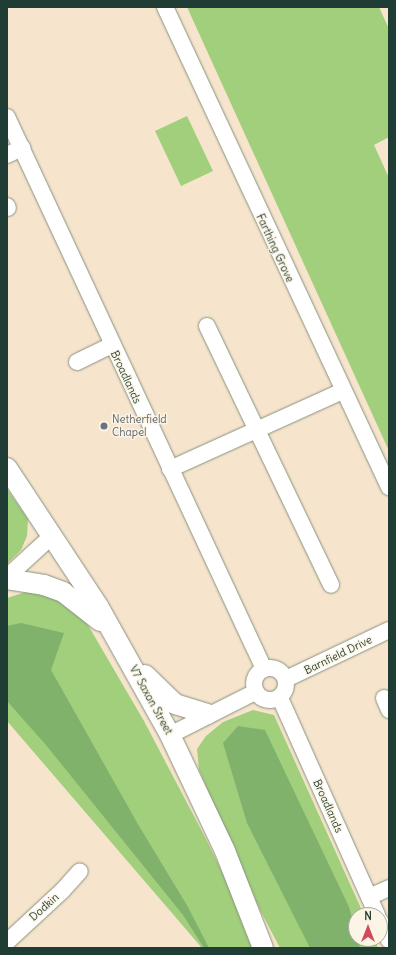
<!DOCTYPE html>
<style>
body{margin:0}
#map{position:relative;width:396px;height:955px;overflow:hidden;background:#f6e5cc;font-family:Delius,sans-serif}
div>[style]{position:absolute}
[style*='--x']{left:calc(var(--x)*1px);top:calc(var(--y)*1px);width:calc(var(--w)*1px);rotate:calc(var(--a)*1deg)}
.green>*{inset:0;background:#a1cf7c}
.forest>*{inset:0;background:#80b26c}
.roads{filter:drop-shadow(0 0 1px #8a9180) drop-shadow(0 0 1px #8a9180)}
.minor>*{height:16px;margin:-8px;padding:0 8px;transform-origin:8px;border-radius:8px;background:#fff}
.minor>.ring{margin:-8px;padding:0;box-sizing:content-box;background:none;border:16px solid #fff;border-radius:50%}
.major>*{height:20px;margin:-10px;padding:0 10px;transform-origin:10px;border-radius:10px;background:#fff}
.dots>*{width:11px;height:11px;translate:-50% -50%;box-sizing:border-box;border:2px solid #fcf5e5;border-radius:50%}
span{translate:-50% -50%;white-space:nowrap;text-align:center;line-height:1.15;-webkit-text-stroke:3px #fcf5e5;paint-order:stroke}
.street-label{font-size:11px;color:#1f3d34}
.worship-label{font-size:11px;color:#5b616d}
.left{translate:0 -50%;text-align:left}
.frame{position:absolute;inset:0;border:8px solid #1f3d34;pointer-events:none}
.north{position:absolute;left:348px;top:907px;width:40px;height:40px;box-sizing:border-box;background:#fcf5e5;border:1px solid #a4ab9e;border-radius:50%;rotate:0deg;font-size:11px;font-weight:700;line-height:16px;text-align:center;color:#1f3d34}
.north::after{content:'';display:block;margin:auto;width:14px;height:18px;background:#d1495b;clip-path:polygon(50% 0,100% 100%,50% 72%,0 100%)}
</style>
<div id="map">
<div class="green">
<i style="clip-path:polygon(187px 7px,379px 7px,389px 29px,389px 137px,374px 145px,389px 178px,389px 451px)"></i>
<i style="clip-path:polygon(187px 116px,213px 171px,181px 186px,155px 131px)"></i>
<i style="clip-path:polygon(7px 489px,28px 519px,27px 536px,21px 550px,7px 564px)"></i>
<i style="clip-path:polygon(26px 592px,63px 599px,85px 620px,144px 721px,206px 839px,231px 890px,251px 938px,252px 948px,202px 948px,7px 721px,7px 598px)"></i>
<i style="clip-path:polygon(253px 710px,274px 715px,364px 915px,356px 915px,356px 939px,374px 939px,378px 948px,280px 948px,259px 908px,199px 770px,197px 749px,206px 736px,223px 722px)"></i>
</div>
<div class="forest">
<i style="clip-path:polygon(21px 623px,64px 633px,51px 670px,139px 826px,188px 907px,209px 948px,204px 948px,183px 915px,46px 745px,7px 701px,7px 626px)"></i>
<i style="clip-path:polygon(238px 726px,265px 730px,349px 907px,360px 948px,310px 948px,247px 823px,223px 743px)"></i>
</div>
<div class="roads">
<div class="minor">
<i style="--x:165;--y:7;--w:530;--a:64.98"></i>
<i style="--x:7;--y:117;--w:609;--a:65.03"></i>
<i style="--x:7;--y:155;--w:17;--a:-25"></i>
<i style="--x:7;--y:206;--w:2;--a:63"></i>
<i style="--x:207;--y:326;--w:287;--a:64.4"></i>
<i style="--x:77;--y:362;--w:39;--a:-26"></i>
<i style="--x:170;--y:469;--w:190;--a:-24.3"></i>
<i style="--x:7;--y:577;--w:62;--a:-42.4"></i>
<i class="ring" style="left:254px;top:668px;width:16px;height:16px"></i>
<i style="--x:286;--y:679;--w:114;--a:-25.4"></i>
<i style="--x:280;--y:698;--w:238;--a:65.9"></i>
<i style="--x:384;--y:698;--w:13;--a:67"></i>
<i style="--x:170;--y:735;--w:95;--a:-26.8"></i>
<i style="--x:369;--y:897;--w:22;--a:-24"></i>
<i style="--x:380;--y:921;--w:21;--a:65"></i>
<i style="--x:7;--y:942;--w:76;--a:-42.9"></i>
<i style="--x:63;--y:890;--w:25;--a:-48"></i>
</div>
<div class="major">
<i style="--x:7;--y:468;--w:165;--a:56.6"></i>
<i style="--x:98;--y:606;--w:148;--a:60.8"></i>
<i style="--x:170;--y:735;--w:128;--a:64.6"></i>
<i style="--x:225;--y:851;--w:104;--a:68.6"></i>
<i style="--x:7;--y:579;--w:37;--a:9"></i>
<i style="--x:44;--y:585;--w:20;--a:20"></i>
<i style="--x:63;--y:592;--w:47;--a:38.1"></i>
<i style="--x:145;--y:675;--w:42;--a:44"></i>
<i style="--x:175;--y:704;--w:34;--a:17"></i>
</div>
</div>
<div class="dots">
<i style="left:104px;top:426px;background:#6b7280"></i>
</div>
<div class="street-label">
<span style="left:275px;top:248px;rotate:65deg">Farthing Grove</span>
<span style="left:126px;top:377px;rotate:65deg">Broadlands</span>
<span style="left:338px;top:655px;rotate:-26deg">Barnfield Drive</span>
<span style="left:151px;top:700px;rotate:61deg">V7 Saxon Street</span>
<span style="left:328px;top:806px;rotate:66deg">Broadlands</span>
<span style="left:44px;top:907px;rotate:-42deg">Dodkin</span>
</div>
<div class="worship-label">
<span class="left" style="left:112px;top:426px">Netherfield<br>Chapel</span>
</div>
<div class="frame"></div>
<div class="north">N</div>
</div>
